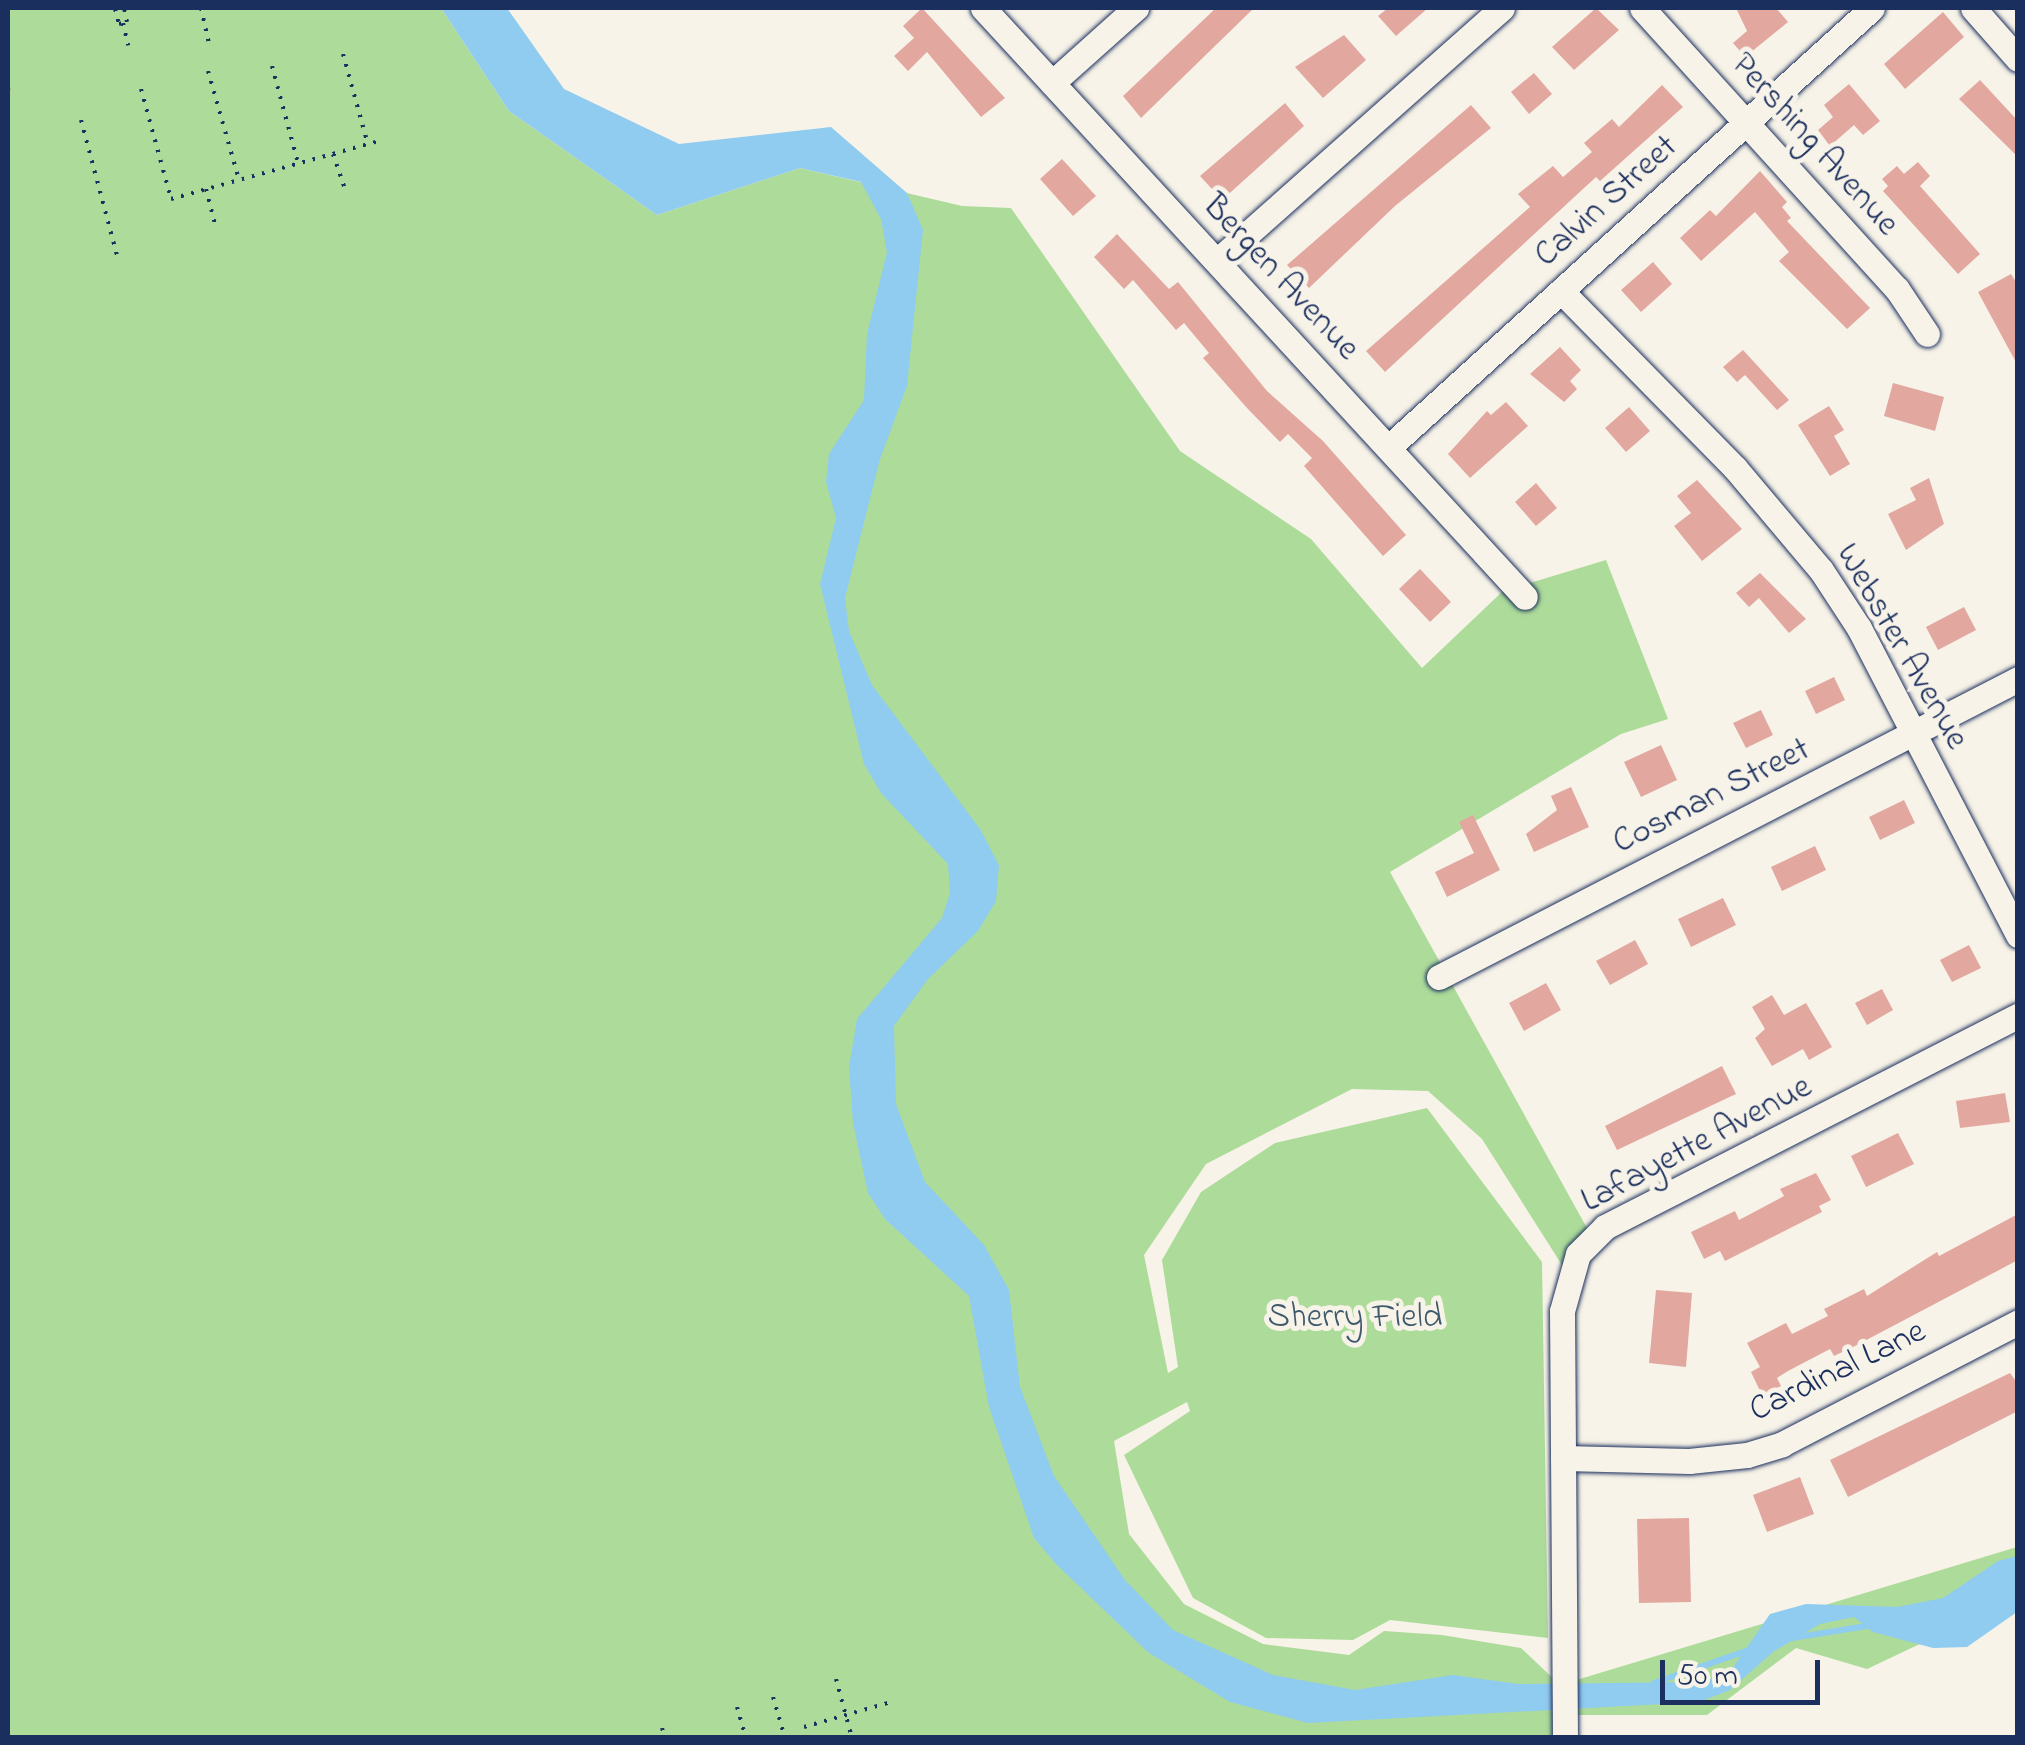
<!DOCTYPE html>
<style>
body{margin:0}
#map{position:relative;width:2025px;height:1745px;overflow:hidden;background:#f7f3e8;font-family:"Indie Flower",sans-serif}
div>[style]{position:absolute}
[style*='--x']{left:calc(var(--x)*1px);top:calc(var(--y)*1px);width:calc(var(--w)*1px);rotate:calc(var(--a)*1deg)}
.green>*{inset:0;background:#addb9a}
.water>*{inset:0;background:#90cbf0}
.stream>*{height:6px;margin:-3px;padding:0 3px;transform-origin:3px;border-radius:3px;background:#90cbf0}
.building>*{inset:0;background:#e2a89f}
.path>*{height:4px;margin-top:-2px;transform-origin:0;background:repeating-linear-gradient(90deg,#1b2f5e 0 2.5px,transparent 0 10.5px)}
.roads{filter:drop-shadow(0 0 2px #1b2f5e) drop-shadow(0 0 2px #1b2f5e)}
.minor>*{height:25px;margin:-12.5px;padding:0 12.5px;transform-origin:12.5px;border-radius:12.5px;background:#f7f3e8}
span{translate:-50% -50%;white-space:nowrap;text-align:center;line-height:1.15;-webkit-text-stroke:10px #f7f3e8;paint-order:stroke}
.street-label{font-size:35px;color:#1b2f5e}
.park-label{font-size:35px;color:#405a6d}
.frame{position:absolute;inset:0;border:10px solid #1b2f5e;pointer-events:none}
.scale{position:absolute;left:1660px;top:1660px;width:160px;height:45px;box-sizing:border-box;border:5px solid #1b2f5e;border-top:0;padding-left:12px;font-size:30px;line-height:35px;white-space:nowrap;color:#1b2f5e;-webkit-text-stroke:8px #f7f3e8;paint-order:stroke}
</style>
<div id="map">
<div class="green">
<i style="clip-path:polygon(8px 8px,441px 8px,509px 111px,657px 215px,800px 168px,962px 206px,1011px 208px,1180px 451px,1311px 539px,1422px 668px,1503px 591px,1606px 560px,1668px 719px,1621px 734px,1390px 872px,1593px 1239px,1569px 1276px,1482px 1139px,1428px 1091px,1352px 1089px,1206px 1164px,1144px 1255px,1168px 1373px,1178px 1367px,1162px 1260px,1201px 1192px,1275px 1143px,1427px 1108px,1542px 1262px,1548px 1638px,1390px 1620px,1353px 1640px,1266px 1638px,1193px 1598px,1124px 1455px,1190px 1411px,1187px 1402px,1114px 1441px,1129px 1534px,1184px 1604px,1263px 1644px,1349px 1655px,1384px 1631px,1442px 1635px,1521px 1648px,1560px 1685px,2017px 1547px,2017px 1598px,1867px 1669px,1796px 1648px,1707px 1715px,1566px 1715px,1563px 1737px,8px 1737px)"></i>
</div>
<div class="water">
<i style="clip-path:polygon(441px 8px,507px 8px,564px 89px,679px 144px,831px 127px,907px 193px,923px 230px,907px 386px,880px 459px,845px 598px,849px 631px,872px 685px,980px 829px,999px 865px,996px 901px,978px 931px,928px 979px,894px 1026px,896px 1104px,925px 1182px,984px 1245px,1009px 1290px,1020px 1387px,1054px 1476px,1125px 1580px,1173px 1630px,1273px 1675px,1355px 1690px,1453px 1675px,1518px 1684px,1700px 1682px,1729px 1673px,1770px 1614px,1806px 1604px,1897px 1607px,1943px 1598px,1998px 1561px,2017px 1556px,2017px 1612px,1967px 1647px,1933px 1648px,1873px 1632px,1854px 1617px,1820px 1624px,1773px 1652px,1730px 1690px,1699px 1702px,1308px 1723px,1230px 1702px,1149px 1653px,1056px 1564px,1034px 1538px,989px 1407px,969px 1296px,885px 1219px,868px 1193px,853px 1123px,849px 1067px,857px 1019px,942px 918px,950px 893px,948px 864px,881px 793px,864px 764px,820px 584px,836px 518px,826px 482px,829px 454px,864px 400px,867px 334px,887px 252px,881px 219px,861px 182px,800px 168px,657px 215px,509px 111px)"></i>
</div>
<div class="stream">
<i style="--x:1792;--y:1638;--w:82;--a:-9.1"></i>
<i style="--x:1654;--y:1683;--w:97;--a:-19.2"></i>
</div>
<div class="building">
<i style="clip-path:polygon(922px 8px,1005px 98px,981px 117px,927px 52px,908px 71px,894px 56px,914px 38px,903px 26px)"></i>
<i style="clip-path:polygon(1216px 8px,1254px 8px,1141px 118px,1123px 96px)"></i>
<i style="clip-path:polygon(1388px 8px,1428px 8px,1396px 36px,1378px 16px)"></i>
<i style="clip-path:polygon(1596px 8px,1619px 30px,1574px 70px,1552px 47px)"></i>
<i style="clip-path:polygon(1736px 8px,1776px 8px,1788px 22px,1745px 57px,1733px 43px,1747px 31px)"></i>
<i style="clip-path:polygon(1943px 12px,1964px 37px,1905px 89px,1884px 64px)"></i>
<i style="clip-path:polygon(1344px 35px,1366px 60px,1323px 98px,1295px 67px)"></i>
<i style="clip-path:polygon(1534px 73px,1552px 94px,1529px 114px,1511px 92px)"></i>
<i style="clip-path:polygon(1980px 80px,2018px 121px,2018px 157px,1959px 99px)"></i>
<i style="clip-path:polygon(1849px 84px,1880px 121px,1863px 135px,1854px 125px,1830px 146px,1818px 130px,1833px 117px,1824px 105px)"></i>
<i style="clip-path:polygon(1662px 85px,1683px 107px,1600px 181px,1596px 177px,1385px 372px,1366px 351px,1530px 207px,1518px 194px,1553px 166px,1563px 177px,1592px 152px,1584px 143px,1612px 119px,1619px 127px)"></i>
<i style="clip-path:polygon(1285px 103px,1304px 126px,1222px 200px,1200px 176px)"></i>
<i style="clip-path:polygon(1471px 105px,1491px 128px,1395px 206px,1309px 288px,1287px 265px)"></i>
<i style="clip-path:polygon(1062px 159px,1096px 196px,1073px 216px,1040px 179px)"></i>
<i style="clip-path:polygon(1918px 162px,1930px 176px,1920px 186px,1980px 254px,1958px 274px,1883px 191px,1888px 186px,1882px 179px,1897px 166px,1904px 174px)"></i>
<i style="clip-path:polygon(1760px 171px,1787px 202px,1782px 207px,1791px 218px,1787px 221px,1870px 308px,1847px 329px,1779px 261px,1789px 252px,1755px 212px,1701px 261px,1680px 238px,1710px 210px,1716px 216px)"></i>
<i style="clip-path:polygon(1117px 234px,1169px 289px,1178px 282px,1267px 391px,1323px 441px,1406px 535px,1383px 556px,1304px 466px,1312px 458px,1288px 434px,1280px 442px,1247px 408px,1203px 358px,1209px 353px,1184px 323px,1176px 330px,1133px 280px,1124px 289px,1094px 257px)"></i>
<i style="clip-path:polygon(1653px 262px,1672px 284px,1641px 312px,1621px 290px)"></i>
<i style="clip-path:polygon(2011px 274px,2018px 285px,2018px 366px,1978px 292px)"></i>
<i style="clip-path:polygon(1560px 347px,1581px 370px,1570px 381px,1577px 389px,1564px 402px,1530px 374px)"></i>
<i style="clip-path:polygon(1743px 350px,1789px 400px,1777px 410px,1745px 375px,1737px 382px,1723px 367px)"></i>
<i style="clip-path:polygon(1893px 383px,1944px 397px,1935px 431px,1884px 416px)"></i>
<i style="clip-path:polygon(1506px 402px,1528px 426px,1470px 478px,1448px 454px,1487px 411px,1491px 415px)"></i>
<i style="clip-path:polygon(1829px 406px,1844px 430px,1834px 436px,1850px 464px,1830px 476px,1798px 425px)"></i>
<i style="clip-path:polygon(1629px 407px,1650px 431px,1626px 452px,1605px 428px)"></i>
<i style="clip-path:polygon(1929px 478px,1944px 524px,1906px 550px,1888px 514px,1916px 500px,1910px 488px)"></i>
<i style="clip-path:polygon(1697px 480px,1742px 529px,1702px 561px,1674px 526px,1691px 513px,1677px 496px)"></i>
<i style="clip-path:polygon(1536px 483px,1557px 508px,1536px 526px,1515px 502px)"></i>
<i style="clip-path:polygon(1420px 569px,1451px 602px,1430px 622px,1399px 589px)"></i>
<i style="clip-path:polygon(1760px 573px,1806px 619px,1789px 633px,1759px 598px,1749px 607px,1736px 593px)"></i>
<i style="clip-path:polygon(1964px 607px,1976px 630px,1938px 650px,1926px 627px)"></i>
<i style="clip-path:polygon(1834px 677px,1845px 700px,1816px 714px,1805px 691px)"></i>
<i style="clip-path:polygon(1761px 710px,1773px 735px,1746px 748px,1733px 723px)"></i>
<i style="clip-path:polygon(1661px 745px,1677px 780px,1641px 797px,1624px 762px)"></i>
<i style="clip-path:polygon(1571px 787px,1589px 827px,1534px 852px,1526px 834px,1557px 810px,1551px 796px)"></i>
<i style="clip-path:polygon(1904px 800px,1915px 823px,1880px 840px,1869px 817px)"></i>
<i style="clip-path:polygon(1473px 815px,1500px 870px,1447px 897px,1435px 872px,1474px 853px,1459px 822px)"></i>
<i style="clip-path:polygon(1815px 846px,1826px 870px,1782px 891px,1771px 867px)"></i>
<i style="clip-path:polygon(1723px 898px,1736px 925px,1691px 947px,1678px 919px)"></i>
<i style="clip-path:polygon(1635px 940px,1648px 964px,1610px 985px,1596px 961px)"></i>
<i style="clip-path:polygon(1969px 945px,1981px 968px,1952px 982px,1940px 960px)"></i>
<i style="clip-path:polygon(1546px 983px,1561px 1010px,1524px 1031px,1509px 1003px)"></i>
<i style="clip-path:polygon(1882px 989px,1893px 1010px,1867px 1025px,1855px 1003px)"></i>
<i style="clip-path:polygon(1772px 995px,1784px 1015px,1806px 1003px,1832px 1047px,1809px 1060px,1803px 1049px,1772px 1066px,1755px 1038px,1765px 1029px,1752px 1007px)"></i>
<i style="clip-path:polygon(1722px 1066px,1736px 1094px,1617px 1150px,1605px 1126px)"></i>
<i style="clip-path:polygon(2005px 1093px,2010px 1122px,1960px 1128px,1956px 1101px)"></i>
<i style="clip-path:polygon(1898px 1133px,1914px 1164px,1866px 1187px,1851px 1156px)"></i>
<i style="clip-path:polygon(1816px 1173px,1831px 1200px,1819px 1206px,1822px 1212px,1725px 1261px,1720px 1251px,1704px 1259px,1691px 1232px,1735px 1211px,1739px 1220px,1784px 1196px,1780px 1189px)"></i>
<i style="clip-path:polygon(2018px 1214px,2018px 1260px,1855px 1346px,1834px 1356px,1830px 1349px,1788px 1371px,1777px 1378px,1781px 1386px,1762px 1395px,1751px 1372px,1760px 1367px,1747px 1343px,1786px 1323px,1792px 1334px,1828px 1316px,1824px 1309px,1864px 1289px,1867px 1296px,1937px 1252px,1939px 1256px)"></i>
<i style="clip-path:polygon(1656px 1290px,1692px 1293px,1686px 1367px,1649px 1363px)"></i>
<i style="clip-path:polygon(2010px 1373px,2018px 1384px,2018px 1411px,1848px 1497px,1830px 1460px)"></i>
<i style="clip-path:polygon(1800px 1477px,1814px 1514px,1767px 1532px,1753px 1495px)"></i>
<i style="clip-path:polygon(1689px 1518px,1691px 1602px,1639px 1603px,1637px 1519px)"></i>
</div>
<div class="path">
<i style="--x:119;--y:8;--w:1;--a:0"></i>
<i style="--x:201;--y:8;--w:41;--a:77.3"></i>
<i style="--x:115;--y:9;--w:16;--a:75"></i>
<i style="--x:119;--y:24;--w:8;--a:-14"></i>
<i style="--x:127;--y:22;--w:14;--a:-102"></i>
<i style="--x:123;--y:23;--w:23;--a:77"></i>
<i style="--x:343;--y:54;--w:94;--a:74.6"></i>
<i style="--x:272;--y:66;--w:100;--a:75"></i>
<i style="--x:208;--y:71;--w:113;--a:74.1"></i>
<i style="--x:8;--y:88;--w:6;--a:81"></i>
<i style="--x:141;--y:89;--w:114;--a:74.7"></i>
<i style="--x:171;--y:199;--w:220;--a:-15.6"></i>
<i style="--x:81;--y:120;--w:140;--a:75.1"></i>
<i style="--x:333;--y:154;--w:40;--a:71.1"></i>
<i style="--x:206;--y:189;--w:40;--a:75.6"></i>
<i style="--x:836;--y:1679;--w:61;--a:74.8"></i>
<i style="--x:773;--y:1697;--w:43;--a:73.7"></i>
<i style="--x:737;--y:1707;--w:32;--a:74"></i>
<i style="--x:804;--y:1727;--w:91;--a:-16"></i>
<i style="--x:662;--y:1728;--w:10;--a:73"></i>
<i style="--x:898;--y:1738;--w:2;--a:-27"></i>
</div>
<div class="roads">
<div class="minor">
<i style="--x:983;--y:8;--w:800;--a:47.38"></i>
<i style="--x:1642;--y:8;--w:379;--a:47.8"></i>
<i style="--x:1897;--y:289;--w:54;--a:56.3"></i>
<i style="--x:1973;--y:8;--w:68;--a:48.6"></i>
<i style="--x:1052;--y:83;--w:113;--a:-41.8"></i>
<i style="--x:1217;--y:261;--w:381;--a:-41.6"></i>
<i style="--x:1561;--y:291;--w:248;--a:45.5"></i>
<i style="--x:1735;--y:468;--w:133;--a:49.9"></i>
<i style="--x:1821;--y:570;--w:69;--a:56.8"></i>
<i style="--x:1859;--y:628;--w:346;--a:62.6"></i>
<i style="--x:1388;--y:448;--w:654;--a:-42.27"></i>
<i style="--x:1439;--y:977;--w:651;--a:-27.23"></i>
<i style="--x:1563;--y:1458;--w:126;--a:1.4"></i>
<i style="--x:1689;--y:1461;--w:58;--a:-5.9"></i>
<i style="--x:1747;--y:1455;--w:37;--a:-17"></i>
<i style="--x:1782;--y:1444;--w:266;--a:-27.3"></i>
<i style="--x:1565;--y:1738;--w:427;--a:-90.4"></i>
<i style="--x:1562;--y:1311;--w:59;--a:-74.3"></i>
<i style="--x:1578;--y:1254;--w:38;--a:-45"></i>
<i style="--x:1605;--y:1227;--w:464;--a:-27.1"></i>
</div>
</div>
<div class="street-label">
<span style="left:1814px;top:145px;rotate:48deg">Pershing Avenue</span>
<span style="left:1607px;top:202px;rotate:-42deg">Calvin Street</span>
<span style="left:1280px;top:278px;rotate:47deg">Bergen Avenue</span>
<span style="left:1901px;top:647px;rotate:60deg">Webster Avenue</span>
<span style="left:1712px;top:797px;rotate:-27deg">Cosman Street</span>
<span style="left:1697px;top:1145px;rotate:-28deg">Lafayette Avenue</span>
<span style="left:1838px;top:1372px;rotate:-26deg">Cardinal Lane</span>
</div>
<div class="park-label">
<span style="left:1355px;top:1318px">Sherry Field</span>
</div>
<div class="frame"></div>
<div class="scale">50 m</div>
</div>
